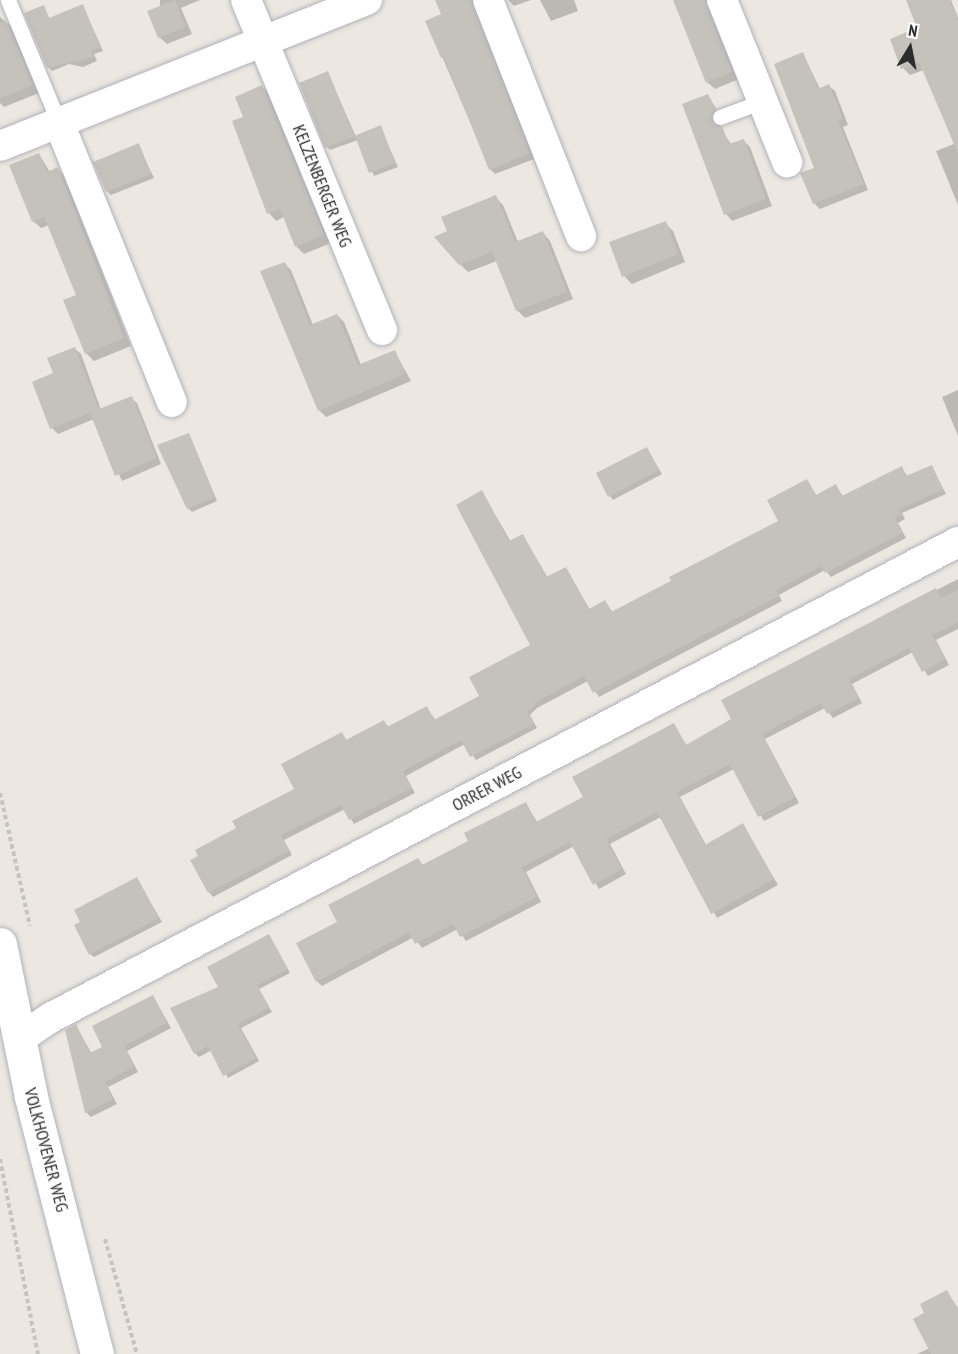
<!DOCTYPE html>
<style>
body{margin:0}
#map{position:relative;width:958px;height:1354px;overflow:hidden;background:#ece7e1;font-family:"PT Sans Narrow",sans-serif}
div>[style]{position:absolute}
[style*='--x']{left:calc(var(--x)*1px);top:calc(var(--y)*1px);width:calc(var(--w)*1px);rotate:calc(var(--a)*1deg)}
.shadow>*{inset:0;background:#0003}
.building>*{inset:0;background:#c5c2bc}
.path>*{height:4px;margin-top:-2px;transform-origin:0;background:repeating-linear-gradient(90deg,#c4c4c4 0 4.5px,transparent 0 7.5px)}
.roads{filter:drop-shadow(0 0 2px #b1b3bb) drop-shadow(0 0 2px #b1b3bb)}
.service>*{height:15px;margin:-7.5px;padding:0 7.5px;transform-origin:7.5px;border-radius:7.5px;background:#fff}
.minor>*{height:30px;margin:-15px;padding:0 15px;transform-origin:15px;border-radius:15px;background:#fff}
.tertiary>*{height:33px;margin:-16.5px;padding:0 16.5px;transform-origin:16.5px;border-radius:16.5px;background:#fff}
span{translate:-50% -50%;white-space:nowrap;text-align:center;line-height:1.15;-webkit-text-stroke:4.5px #fff;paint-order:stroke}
.street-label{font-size:18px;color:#2d2d2d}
.north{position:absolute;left:880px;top:18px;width:60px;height:60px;-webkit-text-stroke:4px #fff;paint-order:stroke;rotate:10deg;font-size:16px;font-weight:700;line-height:24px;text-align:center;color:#2d2d2d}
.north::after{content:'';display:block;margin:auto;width:21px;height:27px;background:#2d2d2d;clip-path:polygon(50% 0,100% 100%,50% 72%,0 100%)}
</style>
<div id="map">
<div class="shadow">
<i style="clip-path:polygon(160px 0,200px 0,181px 8px,192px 34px,167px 44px,159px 37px)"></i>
<i style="clip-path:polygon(436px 0,478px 0,534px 159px,495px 174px,490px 169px,427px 21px,443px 15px)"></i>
<i style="clip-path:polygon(508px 0,531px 0,514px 6px)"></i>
<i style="clip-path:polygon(540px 0,574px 0,578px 11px,551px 21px)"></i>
<i style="clip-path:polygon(675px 0,716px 0,739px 79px,715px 89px,707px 82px)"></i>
<i style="clip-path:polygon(907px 0,951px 0,958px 18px,958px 205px,936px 151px,954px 144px,924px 70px,910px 75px,903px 68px,919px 29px)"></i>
<i style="clip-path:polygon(83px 6px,103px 51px,94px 54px,97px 61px,83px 67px,69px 64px,52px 71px,48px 67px,43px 7px,50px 19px)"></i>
<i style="clip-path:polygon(0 17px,12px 27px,39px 93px,4px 107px,0 103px)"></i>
<i style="clip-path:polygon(803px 54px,820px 89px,829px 86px,835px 91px,848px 125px,843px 127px,868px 190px,820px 209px,814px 203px,816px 168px)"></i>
<i style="clip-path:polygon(328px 73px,356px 137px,380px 127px,398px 167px,374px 176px,358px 140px,330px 150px,327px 147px)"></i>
<i style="clip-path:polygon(262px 87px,270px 94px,331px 243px,304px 254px,296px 246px,284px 217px,276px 221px,269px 213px,245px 118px)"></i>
<i style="clip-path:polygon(708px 95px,721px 117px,718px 126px,732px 145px,743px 140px,750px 147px,772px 206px,732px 221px,726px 214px,684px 105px)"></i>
<i style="clip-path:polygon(138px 145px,154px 178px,111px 195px,107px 191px)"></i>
<i style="clip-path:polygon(39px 154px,50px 172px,58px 169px,65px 177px,131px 346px,94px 361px,87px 354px,65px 301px,78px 296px,49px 225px,41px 228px,33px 221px)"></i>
<i style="clip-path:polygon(495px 197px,503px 205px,518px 242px,543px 233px,550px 241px,573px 299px,525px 318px,517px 310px,497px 261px,468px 272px,460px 264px)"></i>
<i style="clip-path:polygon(665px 223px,673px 231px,685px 262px,632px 284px,624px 276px)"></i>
<i style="clip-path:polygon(284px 263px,291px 270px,313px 325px,337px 315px,344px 322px,361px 365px,395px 352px,411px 381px,326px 417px,319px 410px)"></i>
<i style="clip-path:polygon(75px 349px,81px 354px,101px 410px,131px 398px,137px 403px,161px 464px,122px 481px,94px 419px,58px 434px,52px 428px,55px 374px)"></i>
<i style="clip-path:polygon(958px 390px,958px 436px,942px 397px)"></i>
<i style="clip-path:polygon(189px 434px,217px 501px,192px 512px,188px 508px)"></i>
<i style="clip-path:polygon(647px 449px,662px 474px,613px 500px,610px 496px)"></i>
<i style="clip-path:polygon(932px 467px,946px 494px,902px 513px,905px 519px,898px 523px,906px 538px,831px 577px,825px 570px,779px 595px,782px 601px,599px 697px,588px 681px,537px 708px,530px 715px,537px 728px,476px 760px,465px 744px,406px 776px,415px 793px,354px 824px,345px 809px,284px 840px,292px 855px,213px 897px,209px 892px,238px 829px,296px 790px,342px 734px,347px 741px,384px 722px,389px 727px,427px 708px,436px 721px,481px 697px,532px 646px,482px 492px,511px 542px,523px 536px,548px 578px,566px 568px,590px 610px,605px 601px,613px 613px,780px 521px,807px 481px,817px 496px,835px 486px,844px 497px,902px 468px,908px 477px)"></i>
<i style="clip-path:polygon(958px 579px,958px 629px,936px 640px,949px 665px,928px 676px,913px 652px,852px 684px,862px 703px,833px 718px,825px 708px,765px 739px,799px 803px,764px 821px,734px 769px,680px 797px,706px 845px,743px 825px,778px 885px,717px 918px,661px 817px,610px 844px,626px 874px,599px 889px,574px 846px,526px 872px,541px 902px,466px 941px,458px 929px,422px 948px,414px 937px,322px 986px,317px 981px,339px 923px,418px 859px,424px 866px,470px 841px,525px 803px,538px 823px,585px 797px,674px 725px,687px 746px,733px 719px,723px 701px)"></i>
<i style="clip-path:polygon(137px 879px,162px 922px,94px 957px,90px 954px)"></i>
<i style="clip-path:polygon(269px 936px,290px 973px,259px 989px,272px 1012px,241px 1028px,259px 1061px,228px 1078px,212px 1050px,199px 1057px,195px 1053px,220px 988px)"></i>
<i style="clip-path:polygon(153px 996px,171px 1028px,127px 1051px,138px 1072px,108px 1087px,117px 1104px,91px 1117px,86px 1112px,76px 1026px,92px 1054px,104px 1048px)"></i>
<i style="clip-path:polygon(947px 1292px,958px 1308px,958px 1354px,917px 1354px,930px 1348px,926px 1314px)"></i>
</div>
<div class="building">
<i style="clip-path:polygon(175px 0,186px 27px,158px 38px,147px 11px)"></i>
<i style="clip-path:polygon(435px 0,471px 0,530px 153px,489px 170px,444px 57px,441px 58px,425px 21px,441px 14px)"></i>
<i style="clip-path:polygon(673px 0,705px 0,732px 72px,706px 83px)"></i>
<i style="clip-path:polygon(906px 0,950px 0,958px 21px,958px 153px,919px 62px,901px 69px,890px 39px,917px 28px)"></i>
<i style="clip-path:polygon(83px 4px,100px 47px,91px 51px,94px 57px,47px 68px,24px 13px,44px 5px,49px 18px)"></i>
<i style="clip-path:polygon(6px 21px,33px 85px,0 98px,0 23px)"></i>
<i style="clip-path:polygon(803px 52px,818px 89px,829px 84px,843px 119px,838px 121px,864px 184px,813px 204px,800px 173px,814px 168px,774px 64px)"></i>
<i style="clip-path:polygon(328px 71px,354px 136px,381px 125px,395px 163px,369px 173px,355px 136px,325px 148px,299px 83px)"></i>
<i style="clip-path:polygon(262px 85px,324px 235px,295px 247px,280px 209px,267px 214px,232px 121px,243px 117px,235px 97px)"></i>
<i style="clip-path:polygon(708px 94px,715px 109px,711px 121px,722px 126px,729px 144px,744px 139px,766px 199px,724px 215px,682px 104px)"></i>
<i style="clip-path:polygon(139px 143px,151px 174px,106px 192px,93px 162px)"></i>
<i style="clip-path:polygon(39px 153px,47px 172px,58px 167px,124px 338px,85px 354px,63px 300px,76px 295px,44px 217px,32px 222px,9px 165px)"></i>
<i style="clip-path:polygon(496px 195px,515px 242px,543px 231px,567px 292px,516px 311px,492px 252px,459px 265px,434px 237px,447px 231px,441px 217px)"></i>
<i style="clip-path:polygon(666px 221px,678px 254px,622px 277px,609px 242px)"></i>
<i style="clip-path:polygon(285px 262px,310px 325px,337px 314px,358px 365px,395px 350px,405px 374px,318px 411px,260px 271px)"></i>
<i style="clip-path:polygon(75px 347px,99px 409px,132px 396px,157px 458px,115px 476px,90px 413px,50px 429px,32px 382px,53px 373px,47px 358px)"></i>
<i style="clip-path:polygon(189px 433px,215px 497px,187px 509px,157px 445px)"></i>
<i style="clip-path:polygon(647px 447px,659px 470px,608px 497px,596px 473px)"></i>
<i style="clip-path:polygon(932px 465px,943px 490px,899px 509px,902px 515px,895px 518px,902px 533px,825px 573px,821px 566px,776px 590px,779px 596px,593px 693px,584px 676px,534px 703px,535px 706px,527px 711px,534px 724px,470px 757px,461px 740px,403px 771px,412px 788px,349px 820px,341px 805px,281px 835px,289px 851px,208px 893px,190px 860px,198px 856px,195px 850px,236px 828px,232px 821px,294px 789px,281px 764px,342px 732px,346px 740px,384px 720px,387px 727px,427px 706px,434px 720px,479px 696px,469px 677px,530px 645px,456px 505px,482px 490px,509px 541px,523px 534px,546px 577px,566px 567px,589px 609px,605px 600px,611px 612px,671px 581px,669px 577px,778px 521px,767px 500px,807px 479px,816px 495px,836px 484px,842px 496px,902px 466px,906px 476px)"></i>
<i style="clip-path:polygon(936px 588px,941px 598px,958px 590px,958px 622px,932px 635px,945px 659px,922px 672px,909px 648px,849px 679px,859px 698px,827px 714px,821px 703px,762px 734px,795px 797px,758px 817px,730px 764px,677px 792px,705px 845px,743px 823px,774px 879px,711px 914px,657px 812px,606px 839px,622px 869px,593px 885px,570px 842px,522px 867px,537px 897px,460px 937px,453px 924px,415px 944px,409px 932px,316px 982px,296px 943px,337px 922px,328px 905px,418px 858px,422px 865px,468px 841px,464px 833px,526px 802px,536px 822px,583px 797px,572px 777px,674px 723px,686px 745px,731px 719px,721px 700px)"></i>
<i style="clip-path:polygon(137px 877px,159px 918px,89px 955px,74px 925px,80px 922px,74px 910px)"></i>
<i style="clip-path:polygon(269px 934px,288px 969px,257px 985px,269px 1008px,238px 1024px,256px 1058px,223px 1076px,208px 1046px,194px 1054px,170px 1008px,218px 987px,207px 967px)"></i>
<i style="clip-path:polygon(153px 995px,167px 1023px,124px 1046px,134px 1067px,105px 1082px,113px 1099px,85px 1113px,65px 1030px,76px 1024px,90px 1053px,102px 1047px,92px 1026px)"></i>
<i style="clip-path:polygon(947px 1290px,958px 1310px,958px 1354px,931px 1354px,913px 1319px,924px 1313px,920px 1304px)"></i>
</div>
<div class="path">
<i style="--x:0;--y:793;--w:136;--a:77.3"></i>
<i style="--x:0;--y:1159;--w:199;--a:79"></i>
<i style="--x:105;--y:1239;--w:119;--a:74.5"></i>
</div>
<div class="roads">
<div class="service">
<i style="--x:8;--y:0;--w:133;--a:67.5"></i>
<i style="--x:720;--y:117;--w:46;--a:-20.4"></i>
</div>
<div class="minor">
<i style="--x:246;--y:0;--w:357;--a:67.6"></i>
<i style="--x:488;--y:0;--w:254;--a:68.5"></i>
<i style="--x:722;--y:0;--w:175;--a:68.1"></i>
<i style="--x:59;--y:123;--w:301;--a:68"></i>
<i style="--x:0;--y:146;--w:395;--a:-21.7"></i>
<i style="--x:19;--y:1039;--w:40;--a:-34"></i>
<i style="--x:52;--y:1017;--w:1023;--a:-27.67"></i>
</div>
<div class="tertiary">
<i style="--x:0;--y:944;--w:156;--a:78.5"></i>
<i style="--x:31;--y:1097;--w:265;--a:75.6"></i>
</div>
</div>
<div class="street-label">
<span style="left:322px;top:186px;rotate:68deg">KELZENBERGER WEG</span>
<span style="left:487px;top:789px;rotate:-28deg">ORRER WEG</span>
<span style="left:46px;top:1150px;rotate:75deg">VOLKHOVENER WEG</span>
</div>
<div class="north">N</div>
</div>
